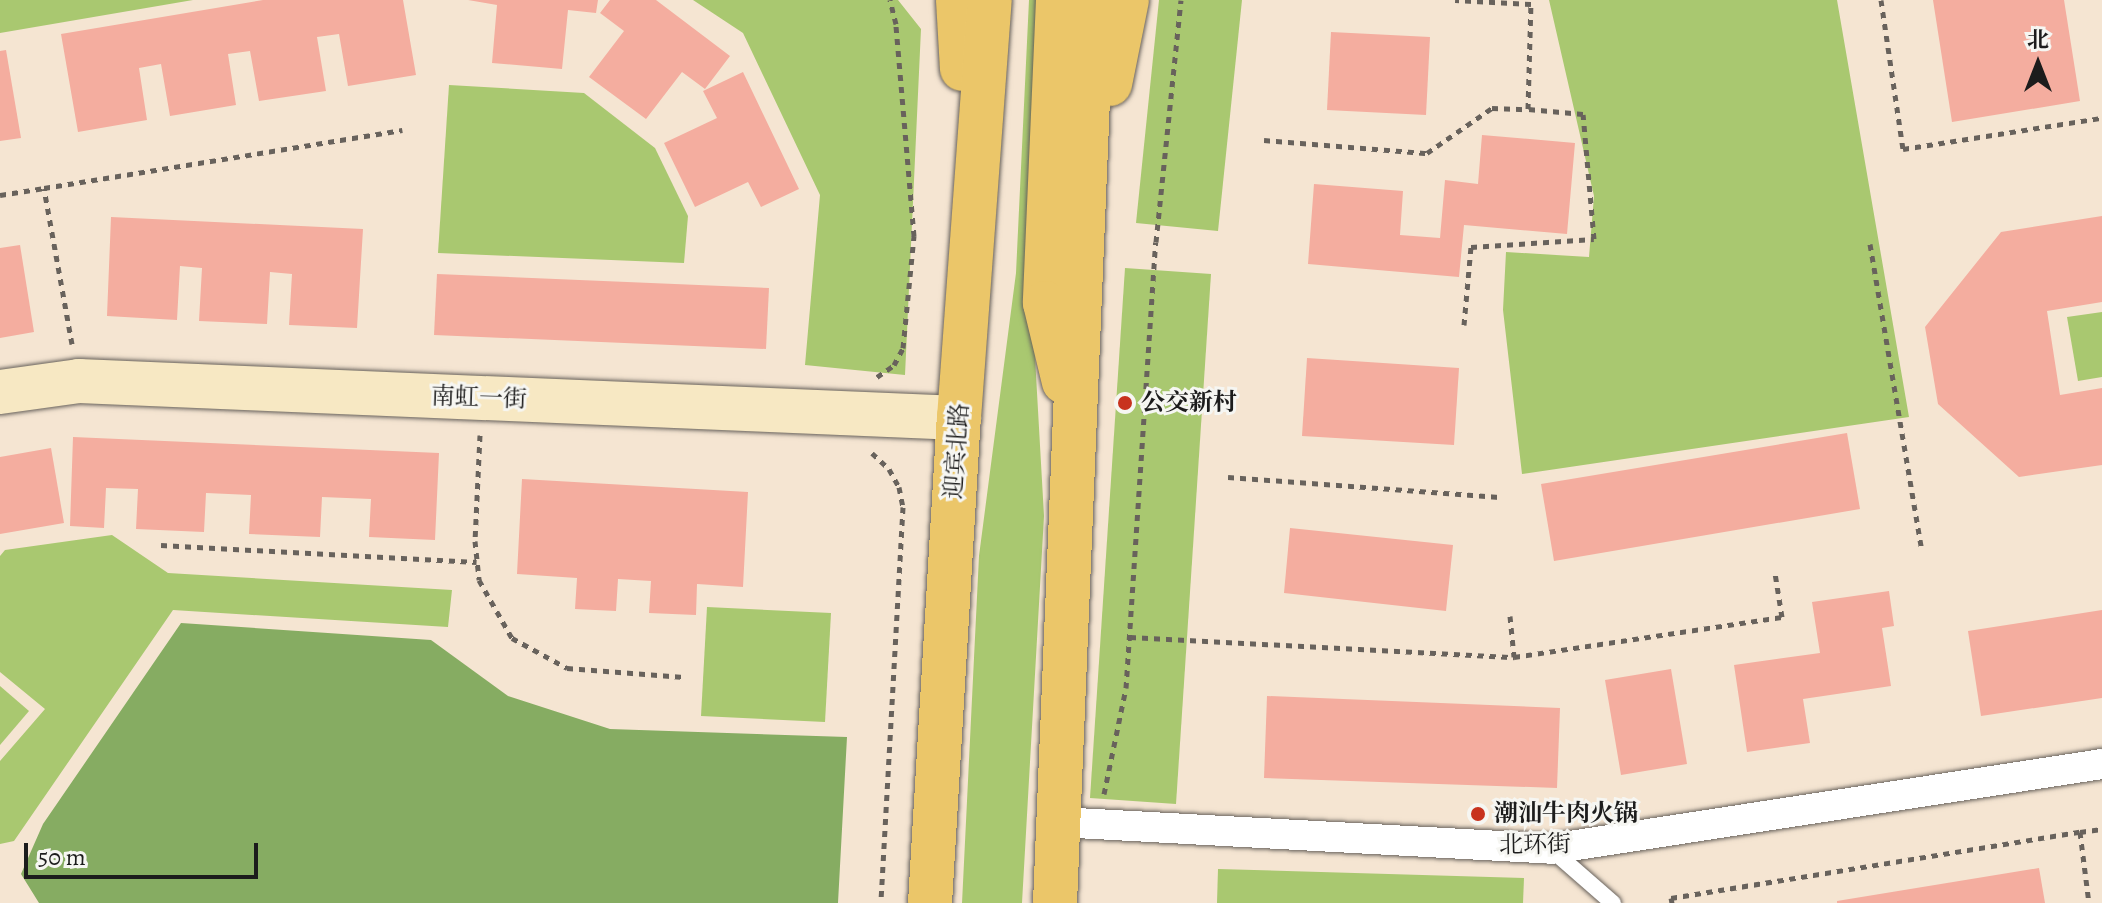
<!DOCTYPE html>
<meta charset="utf-8">
<style>
body{margin:0}
#map{position:relative;width:2102px;height:903px;overflow:hidden;background:#f5e5d2;font-family:Alegreya,"Noto Serif SC",serif}
div>[style]{position:absolute}
[style*='--x']{left:calc(var(--x)*1px);top:calc(var(--y)*1px);width:calc(var(--w)*1px);rotate:calc(var(--a)*1deg)}
.green>*{inset:0;background:#a9c870}
.forest>*{inset:0;background:#86ac62}
.building>*{inset:0;background:#f4ad9f}
.path>*{height:5px;margin-top:-2.5px;transform-origin:0;background:repeating-linear-gradient(90deg,#68625c 0 6px,transparent 0 12px)}
.roads{filter:drop-shadow(0 0 2px #68625c) drop-shadow(0 0 2px #68625c)}
.service>*{height:16px;margin:-8px;padding:0 8px;transform-origin:8px;border-radius:8px;background:#fff}
.minor>*{height:30px;margin:-15px;padding:0 15px;transform-origin:15px;border-radius:15px;background:#fff}
.secondary>*{height:44px;margin:-22px;padding:0 22px;transform-origin:22px;border-radius:22px;background:#f7e8c3}
.primary>*{height:44px;margin:-22px;padding:0 22px;transform-origin:22px;border-radius:22px;background:#ebc669}
.dots>*{width:22px;height:22px;translate:-50% -50%;box-sizing:border-box;border:4px solid #f6f6f2;border-radius:50%}
span{translate:-50% -50%;white-space:nowrap;text-align:center;line-height:1.15;-webkit-text-stroke:6px #f6f6f2;paint-order:stroke}
.street-label{font-size:24px;color:#1c1c1c}
.poi-label{font-size:24px;color:#1c1c1c;font-weight:700}
.left{translate:0 -50%;text-align:left}
.north{position:absolute;left:1998px;top:24px;width:80px;height:80px;-webkit-text-stroke:6px #f6f6f2;paint-order:stroke;rotate:0deg;font-size:22px;font-weight:700;line-height:32px;text-align:center;color:#1c1c1c}
.north::after{content:'';display:block;margin:auto;width:28px;height:36px;background:#1c1c1c;clip-path:polygon(50% 0,100% 100%,50% 72%,0 100%)}
.scale{position:absolute;left:24px;top:843px;width:234px;height:36px;box-sizing:border-box;border:4px solid #1c1c1c;border-top:0;padding-left:10px;font-size:24px;line-height:28px;white-space:nowrap;color:#1c1c1c;-webkit-text-stroke:6px #f6f6f2;paint-order:stroke}
</style>
<div id="map">
<div class="green">
<i style="clip-path:polygon(0 0,193px 0,0 33px)"></i>
<i style="clip-path:polygon(693px 0,898px 0,921px 29px,905px 375px,805px 365px,820px 195px,743px 33px)"></i>
<i style="clip-path:polygon(1029px 0,1040px 0,1030px 269px,1044px 516px,1022px 903px,962px 903px,979px 556px,1016px 273px)"></i>
<i style="clip-path:polygon(1159px 0,1242px 0,1218px 231px,1136px 223px)"></i>
<i style="clip-path:polygon(1549px 0,1837px 0,1909px 417px,1522px 474px,1503px 310px,1506px 252px,1589px 257px,1594px 196px)"></i>
<i style="clip-path:polygon(449px 85px,584px 93px,655px 148px,688px 216px,684px 263px,438px 253px)"></i>
<i style="clip-path:polygon(1125px 268px,1211px 274px,1176px 804px,1090px 798px)"></i>
<i style="clip-path:polygon(2102px 312px,2102px 377px,2078px 381px,2067px 317px)"></i>
<i style="clip-path:polygon(112px 535px,168px 573px,452px 590px,448px 627px,173px 610px,14px 841px,0 844px,0 761px,45px 709px,0 672px,0 556px,5px 550px)"></i>
<i style="clip-path:polygon(707px 607px,831px 613px,825px 722px,701px 716px)"></i>
<i style="clip-path:polygon(0 686px,29px 711px,0 745px)"></i>
<i style="clip-path:polygon(1218px 869px,1524px 878px,1523px 903px,1217px 903px)"></i>
</div>
<div class="forest">
<i style="clip-path:polygon(181px 623px,431px 640px,508px 696px,610px 729px,847px 737px,838px 903px,39px 903px,21px 874px,43px 824px)"></i>
</div>
<div class="building">
<i style="clip-path:polygon(263px 0,403px 0,416px 75px,348px 86px,339px 34px,317px 37px,326px 91px,259px 101px,250px 51px,228px 54px,236px 105px,170px 116px,161px 64px,139px 68px,147px 120px,78px 132px,61px 34px)"></i>
<i style="clip-path:polygon(468px 0,598px 0,596px 13px,568px 10px,562px 69px,492px 63px,497px 5px)"></i>
<i style="clip-path:polygon(610px 0,656px 0,730px 56px,705px 89px,682px 72px,646px 119px,589px 77px,624px 31px,600px 13px)"></i>
<i style="clip-path:polygon(1933px 0,2064px 0,2080px 101px,1952px 122px)"></i>
<i style="clip-path:polygon(1331px 32px,1430px 37px,1426px 115px,1327px 110px)"></i>
<i style="clip-path:polygon(6px 50px,21px 138px,0 141px,0 51px)"></i>
<i style="clip-path:polygon(743px 72px,799px 189px,761px 207px,748px 182px,695px 207px,664px 143px,717px 118px,703px 91px)"></i>
<i style="clip-path:polygon(1482px 135px,1575px 143px,1567px 234px,1464px 225px,1459px 277px,1308px 264px,1314px 184px,1403px 191px,1400px 235px,1440px 238px,1445px 180px,1478px 184px)"></i>
<i style="clip-path:polygon(2102px 216px,2102px 302px,2047px 311px,2060px 395px,2102px 388px,2102px 465px,2019px 477px,1938px 404px,1925px 327px,2001px 232px)"></i>
<i style="clip-path:polygon(111px 217px,363px 229px,357px 328px,289px 325px,292px 274px,270px 272px,267px 324px,199px 321px,202px 268px,180px 266px,177px 320px,107px 316px)"></i>
<i style="clip-path:polygon(20px 245px,34px 332px,0 338px,0 248px)"></i>
<i style="clip-path:polygon(437px 274px,769px 288px,766px 349px,434px 335px)"></i>
<i style="clip-path:polygon(1307px 358px,1459px 368px,1454px 445px,1302px 436px)"></i>
<i style="clip-path:polygon(1847px 433px,1860px 509px,1554px 561px,1541px 484px)"></i>
<i style="clip-path:polygon(73px 437px,439px 453px,435px 540px,369px 537px,371px 499px,322px 497px,320px 537px,249px 534px,251px 495px,206px 493px,204px 532px,136px 529px,138px 489px,106px 488px,104px 528px,70px 526px)"></i>
<i style="clip-path:polygon(51px 448px,64px 523px,0 534px,0 457px)"></i>
<i style="clip-path:polygon(522px 479px,748px 492px,743px 587px,697px 584px,696px 615px,649px 613px,651px 581px,618px 579px,616px 611px,575px 609px,577px 578px,517px 574px)"></i>
<i style="clip-path:polygon(1290px 528px,1453px 545px,1446px 611px,1284px 593px)"></i>
<i style="clip-path:polygon(1889px 591px,1894px 626px,1882px 628px,1891px 686px,1803px 699px,1810px 743px,1747px 752px,1734px 665px,1820px 653px,1812px 602px)"></i>
<i style="clip-path:polygon(2102px 610px,2102px 698px,1981px 716px,1968px 631px)"></i>
<i style="clip-path:polygon(1671px 669px,1687px 764px,1621px 775px,1605px 680px)"></i>
<i style="clip-path:polygon(1267px 696px,1560px 708px,1557px 788px,1264px 778px)"></i>
<i style="clip-path:polygon(2039px 868px,2045px 903px,1837px 903px,1837px 901px)"></i>
</div>
<div class="path">
<i style="--x:1881;--y:0;--w:151;--a:81.6"></i>
<i style="--x:1903;--y:149;--w:201;--a:-8.9"></i>
<i style="--x:1264;--y:140;--w:164;--a:4.6"></i>
<i style="--x:1427;--y:153;--w:79;--a:-34.7"></i>
<i style="--x:1492;--y:108;--w:36;--a:2"></i>
<i style="--x:1528;--y:109;--w:105;--a:-88.4"></i>
<i style="--x:1531;--y:4;--w:76;--a:-177"></i>
<i style="--x:0;--y:195;--w:45;--a:-9"></i>
<i style="--x:1870;--y:244;--w:310;--a:80.4"></i>
<i style="--x:1464;--y:325;--w:78;--a:-84.9"></i>
<i style="--x:1471;--y:247;--w:123;--a:-3.7"></i>
<i style="--x:1594;--y:239;--w:125;--a:-95"></i>
<i style="--x:1583;--y:114;--w:55;--a:-174.8"></i>
<i style="--x:72;--y:344;--w:158;--a:-100.2"></i>
<i style="--x:44;--y:188;--w:363;--a:-9.2"></i>
<i style="--x:877;--y:377;--w:21;--a:-35"></i>
<i style="--x:894;--y:365;--w:19;--a:-62"></i>
<i style="--x:903;--y:348;--w:113;--a:-84.4"></i>
<i style="--x:914;--y:236;--w:213;--a:-94.9"></i>
<i style="--x:896;--y:24;--w:25;--a:-104"></i>
<i style="--x:480;--y:435;--w:106;--a:92.7"></i>
<i style="--x:475;--y:541;--w:39;--a:84"></i>
<i style="--x:479;--y:580;--w:67;--a:60.4"></i>
<i style="--x:512;--y:638;--w:63;--a:28.6"></i>
<i style="--x:567;--y:668;--w:117;--a:4.4"></i>
<i style="--x:872;--y:453;--w:23;--a:43"></i>
<i style="--x:889;--y:469;--w:21;--a:61"></i>
<i style="--x:899;--y:487;--w:20;--a:79"></i>
<i style="--x:903;--y:507;--w:397;--a:93.2"></i>
<i style="--x:1228;--y:477;--w:272;--a:4.2"></i>
<i style="--x:161;--y:545;--w:316;--a:3.1"></i>
<i style="--x:1510;--y:616;--w:41;--a:84.4"></i>
<i style="--x:1514;--y:657;--w:271;--a:-8.5"></i>
<i style="--x:1782;--y:617;--w:45;--a:-99"></i>
<i style="--x:1130;--y:637;--w:385;--a:3"></i>
<i style="--x:1104;--y:794;--w:108;--a:-78.3"></i>
<i style="--x:1126;--y:688;--w:447;--a:-86.2"></i>
<i style="--x:1156;--y:242;--w:243;--a:-84.1"></i>
<i style="--x:2080;--y:832;--w:22;--a:-8"></i>
<i style="--x:1672;--y:903;--w:5;--a:-101"></i>
<i style="--x:1671;--y:898;--w:414;--a:-9.2"></i>
<i style="--x:2080;--y:832;--w:72;--a:82.8"></i>
</div>
<div class="roads">
<div class="service">
<i style="--x:1551;--y:849;--w:82;--a:41.1"></i>
</div>
<div class="minor">
<i style="--x:1058;--y:822;--w:494;--a:3.1"></i>
<i style="--x:1551;--y:849;--w:558;--a:-8.77"></i>
</div>
<div class="secondary">
<i style="--x:0;--y:392;--w:80;--a:-7.9"></i>
<i style="--x:79;--y:381;--w:881;--a:2.41"></i>
</div>
<div class="primary">
<i style="--x:958;--y:0;--w:69;--a:86.7"></i>
<i style="--x:1058;--y:0;--w:303;--a:92.5"></i>
<i style="--x:1045;--y:303;--w:81;--a:76.5"></i>
<i style="--x:1110;--y:84;--w:86;--a:-78.6"></i>
<i style="--x:930;--y:903;--w:486;--a:-86.6"></i>
<i style="--x:959;--y:418;--w:419;--a:-85.8"></i>
<i style="--x:1055;--y:903;--w:904;--a:-87.65"></i>
</div>
</div>
<div class="dots">
<i style="left:1125px;top:403px;background:#c8321e"></i>
<i style="left:1478px;top:814px;background:#c8321e"></i>
</div>
<div class="street-label">
<span style="left:479px;top:398px;rotate:2deg">南虹一街</span>
<span style="left:957px;top:451px;rotate:-86deg">迎宾北路</span>
<span style="left:1535px;top:845px;rotate:-1deg">北环街</span>
</div>
<div class="poi-label">
<span class="left" style="left:1141px;top:403px">公交新村</span>
<span class="left" style="left:1494px;top:814px">潮汕牛肉火锅</span>
</div>
<div class="north">北</div>
<div class="scale">50 m</div>
</div>
